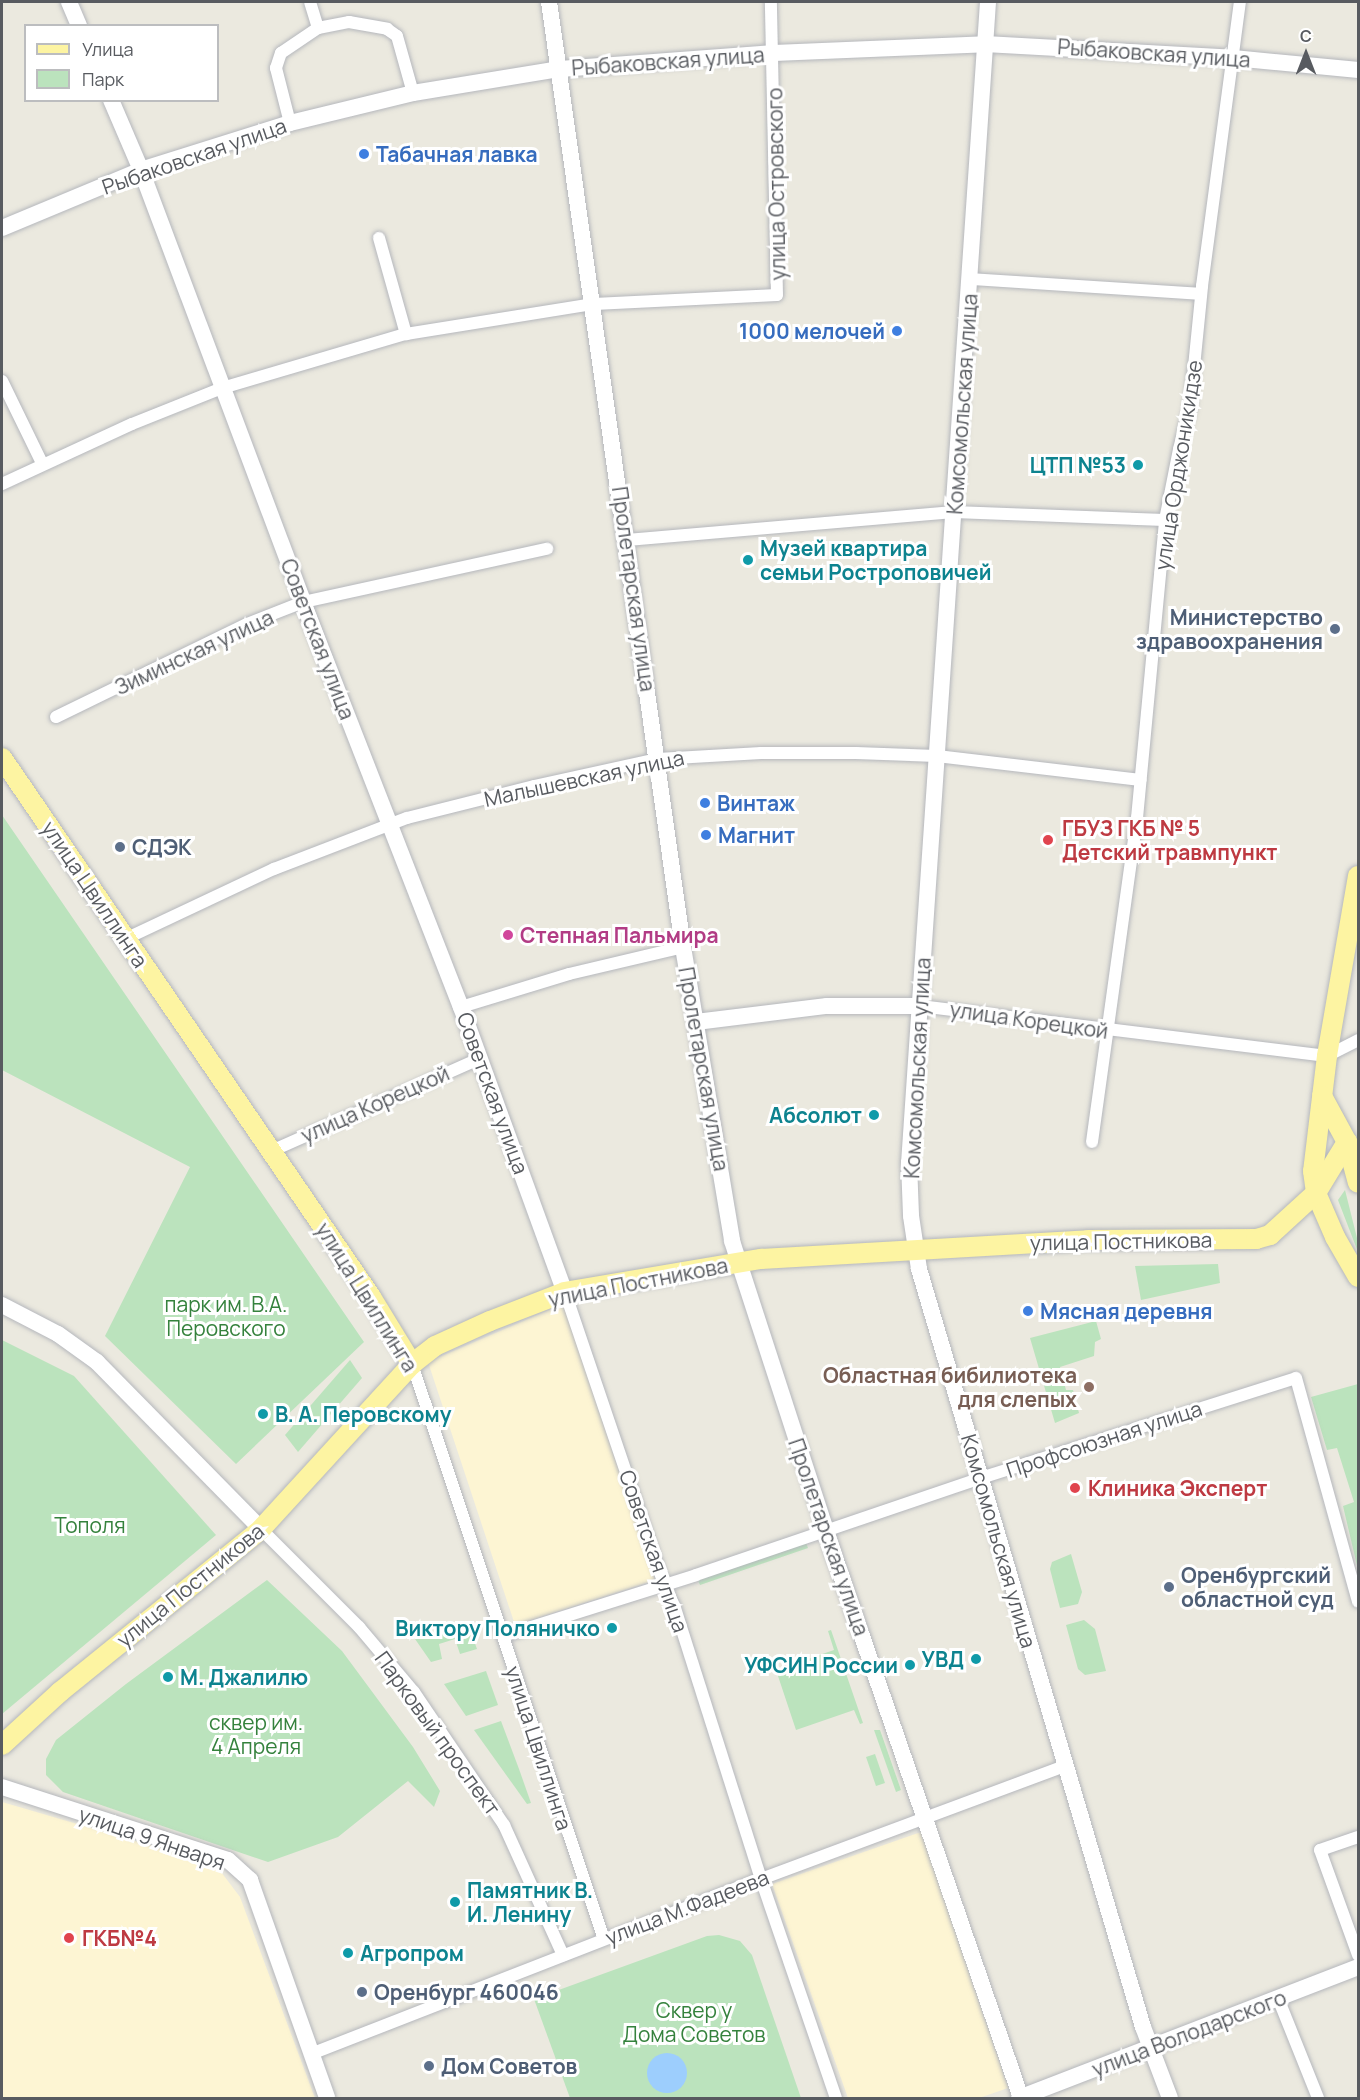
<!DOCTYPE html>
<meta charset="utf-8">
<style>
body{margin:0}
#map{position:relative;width:1360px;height:2100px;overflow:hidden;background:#ebe9df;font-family:Manrope,sans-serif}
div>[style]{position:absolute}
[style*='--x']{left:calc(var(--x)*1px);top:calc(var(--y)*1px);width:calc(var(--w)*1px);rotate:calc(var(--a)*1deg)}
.commercial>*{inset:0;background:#fdf5d3}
.green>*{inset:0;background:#bbe3bd}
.water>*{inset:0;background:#9dcefd}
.round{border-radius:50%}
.roads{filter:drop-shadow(0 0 2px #b5b7bc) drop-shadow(0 0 2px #b5b7bc)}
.street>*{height:12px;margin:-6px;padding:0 6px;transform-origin:6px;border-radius:6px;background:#fff}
.secondary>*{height:16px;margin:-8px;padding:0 8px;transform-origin:8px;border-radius:8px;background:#fff}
.primary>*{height:20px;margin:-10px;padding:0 10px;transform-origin:10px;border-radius:10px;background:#fdf4a2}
.dots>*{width:16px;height:16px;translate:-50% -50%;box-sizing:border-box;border:3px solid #fff;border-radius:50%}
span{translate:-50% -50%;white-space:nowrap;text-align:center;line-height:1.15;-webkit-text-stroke:6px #fff;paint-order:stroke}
.street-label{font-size:21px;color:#585b60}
.shop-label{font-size:21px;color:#366cbe;font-weight:700}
.left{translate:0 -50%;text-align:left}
.right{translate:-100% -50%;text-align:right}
.culture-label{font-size:21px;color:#0d838f;font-weight:700}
.service-label{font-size:21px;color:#4e5e75;font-weight:700}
.health-label{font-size:21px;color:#be3a42;font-weight:700}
.hotel-label{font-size:21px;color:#b23c85;font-weight:700}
.park-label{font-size:21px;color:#35823d}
.education-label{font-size:21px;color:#785e54;font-weight:700}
.frame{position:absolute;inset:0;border:3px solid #585b60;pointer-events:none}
.legend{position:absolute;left:24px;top:24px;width:195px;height:78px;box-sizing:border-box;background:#fff;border:2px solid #bcbdbf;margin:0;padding:8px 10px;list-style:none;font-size:18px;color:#585b60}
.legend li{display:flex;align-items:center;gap:12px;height:30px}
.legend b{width:30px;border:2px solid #bcbdbf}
.north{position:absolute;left:1276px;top:24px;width:60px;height:60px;-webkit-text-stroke:4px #fff;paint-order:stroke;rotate:0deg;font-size:16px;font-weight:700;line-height:24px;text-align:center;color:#585b60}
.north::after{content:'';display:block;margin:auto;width:21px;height:27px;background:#585b60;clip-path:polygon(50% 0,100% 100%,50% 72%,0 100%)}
</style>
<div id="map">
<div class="commercial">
<i style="clip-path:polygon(563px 1304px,655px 1580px,515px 1625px,428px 1362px)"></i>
<i style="clip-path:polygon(2px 1802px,215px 1864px,240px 1897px,315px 2098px,2px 2098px)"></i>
<i style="clip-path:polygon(921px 1832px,1008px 2088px,979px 2098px,848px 2098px,772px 1884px)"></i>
</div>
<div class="green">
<i style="clip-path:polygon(2px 815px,364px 1342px,236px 1464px,105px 1336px,190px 1167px,2px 1070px)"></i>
<i style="clip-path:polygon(1345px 1190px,1358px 1242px,1358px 1252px,1338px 1200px)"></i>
<i style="clip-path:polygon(1218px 1264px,1220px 1283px,1141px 1300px,1135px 1266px)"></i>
<i style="clip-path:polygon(1096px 1321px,1101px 1339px,1095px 1342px,1094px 1356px,1060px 1367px,1066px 1390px,1073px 1390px,1079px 1413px,1055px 1423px,1030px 1338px)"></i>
<i style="clip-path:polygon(2px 1340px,74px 1376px,216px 1535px,2px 1714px)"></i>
<i style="clip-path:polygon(350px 1360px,362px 1378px,298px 1452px,285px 1435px)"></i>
<i style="clip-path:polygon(1358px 1384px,1358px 1570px,1343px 1506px,1354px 1502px,1337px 1448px,1327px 1450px,1311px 1397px)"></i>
<i style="clip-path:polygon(805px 1540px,808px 1548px,700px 1585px,697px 1578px)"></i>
<i style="clip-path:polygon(1071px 1554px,1082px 1592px,1078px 1604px,1060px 1608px,1050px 1569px,1052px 1562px)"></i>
<i style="clip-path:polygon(267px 1580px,342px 1651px,413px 1747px,440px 1791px,434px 1807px,408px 1781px,338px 1837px,268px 1862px,63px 1792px,46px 1775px,46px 1759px,56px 1740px,126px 1684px)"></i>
<i style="clip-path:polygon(1084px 1620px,1095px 1629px,1106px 1671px,1085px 1675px,1078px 1669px,1066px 1625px)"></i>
<i style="clip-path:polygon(468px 1624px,477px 1649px,460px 1654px,455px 1639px,439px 1644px,442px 1659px,431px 1662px,415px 1639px)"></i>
<i style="clip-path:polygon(831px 1630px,863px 1723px,860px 1724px,854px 1710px,796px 1730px,776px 1670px,834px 1650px,828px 1631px)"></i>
<i style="clip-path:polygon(486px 1671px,498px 1705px,466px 1716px,444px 1684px)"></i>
<i style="clip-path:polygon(501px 1721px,519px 1769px,531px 1803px,527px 1804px,474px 1730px)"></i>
<i style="clip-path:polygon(874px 1730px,880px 1730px,901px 1790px,896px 1792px)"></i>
<i style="clip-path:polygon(875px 1754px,885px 1783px,876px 1786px,866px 1757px)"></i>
<i style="clip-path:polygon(719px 1935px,740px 1941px,752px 1955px,801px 2098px,570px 2098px,534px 1999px,707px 1936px)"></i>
</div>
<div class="water">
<i class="round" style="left:647px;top:2053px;width:40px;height:40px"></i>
</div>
<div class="roads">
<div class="street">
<i style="--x:318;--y:28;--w:32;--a:-11"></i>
<i style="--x:349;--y:22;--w:39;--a:10"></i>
<i style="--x:387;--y:29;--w:12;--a:35"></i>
<i style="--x:397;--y:36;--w:59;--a:74.3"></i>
<i style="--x:290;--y:123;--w:57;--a:-104.3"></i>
<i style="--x:276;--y:68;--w:16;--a:-72"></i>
<i style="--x:281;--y:53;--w:45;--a:-34"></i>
<i style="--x:318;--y:28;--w:27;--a:-107"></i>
<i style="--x:379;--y:238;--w:100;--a:74.3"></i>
<i style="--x:971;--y:279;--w:230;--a:3.7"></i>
<i style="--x:2;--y:381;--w:91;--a:64"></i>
<i style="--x:2;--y:484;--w:143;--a:-24.8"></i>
<i style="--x:132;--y:424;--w:97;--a:-21.8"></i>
<i style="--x:222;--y:388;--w:192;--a:-16.4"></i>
<i style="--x:406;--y:334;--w:190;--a:-9.1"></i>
<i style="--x:594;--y:304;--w:183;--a:-2.8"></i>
<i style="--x:777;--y:295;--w:293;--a:-91.2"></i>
<i style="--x:627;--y:540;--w:328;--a:-4.9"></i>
<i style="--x:954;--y:512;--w:211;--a:2.2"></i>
<i style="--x:56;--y:717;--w:212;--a:-26"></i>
<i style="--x:247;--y:624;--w:60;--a:-21.4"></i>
<i style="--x:303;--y:602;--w:250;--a:-12.3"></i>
<i style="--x:125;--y:939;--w:165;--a:-25.2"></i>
<i style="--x:274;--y:869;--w:142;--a:-21"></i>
<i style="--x:407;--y:818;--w:131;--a:-14.1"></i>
<i style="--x:534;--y:786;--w:127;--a:-12.3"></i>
<i style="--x:658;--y:759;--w:103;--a:-3.3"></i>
<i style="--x:761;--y:753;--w:95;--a:0"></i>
<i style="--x:856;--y:753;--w:81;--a:2.1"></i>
<i style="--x:937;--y:756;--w:205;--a:6.7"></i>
<i style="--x:920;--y:1006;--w:410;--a:7"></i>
<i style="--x:1327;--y:1056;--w:35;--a:-27"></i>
<i style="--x:461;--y:1007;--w:113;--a:-17"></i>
<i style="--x:569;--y:974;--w:117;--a:-13.3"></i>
<i style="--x:1092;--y:1142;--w:327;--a:-82.1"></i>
<i style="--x:1137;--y:818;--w:299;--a:-84.6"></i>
<i style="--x:1165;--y:520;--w:72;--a:-78.8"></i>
<i style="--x:1179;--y:449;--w:43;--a:-75.3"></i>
<i style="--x:1190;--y:407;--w:122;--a:-84.3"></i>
<i style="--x:1202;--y:286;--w:287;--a:-82.4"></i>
<i style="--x:269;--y:1152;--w:232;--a:-23.9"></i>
<i style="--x:565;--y:1292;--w:309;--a:71.3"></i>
<i style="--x:664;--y:1585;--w:25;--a:64"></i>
<i style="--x:675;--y:1608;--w:284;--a:72.4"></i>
<i style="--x:761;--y:1879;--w:231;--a:71.1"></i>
<i style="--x:412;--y:1364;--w:606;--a:71.54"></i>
<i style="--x:261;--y:1529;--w:139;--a:45"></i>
<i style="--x:359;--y:1627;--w:85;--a:49.8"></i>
<i style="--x:414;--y:1692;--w:161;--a:55.9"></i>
<i style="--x:504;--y:1825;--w:143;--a:65.6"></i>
<i style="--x:503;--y:1636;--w:202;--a:-17.5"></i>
<i style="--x:696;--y:1575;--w:301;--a:-18.8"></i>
<i style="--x:981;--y:1478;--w:330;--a:-17.6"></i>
<i style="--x:1296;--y:1378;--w:232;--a:74.5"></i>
<i style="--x:1358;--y:1837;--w:40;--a:161.1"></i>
<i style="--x:1320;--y:1850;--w:112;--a:70.1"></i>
<i style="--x:1278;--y:1998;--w:108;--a:68.2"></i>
<i style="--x:311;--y:2054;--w:483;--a:-21.3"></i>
<i style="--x:761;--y:1879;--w:324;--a:-20.4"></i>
</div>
<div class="secondary">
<i style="--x:69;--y:2;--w:26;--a:67"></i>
<i style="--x:549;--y:2;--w:954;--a:81.93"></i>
<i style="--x:683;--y:947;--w:298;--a:80.5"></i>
<i style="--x:732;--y:1241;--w:327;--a:72"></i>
<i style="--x:833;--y:1552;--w:577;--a:71"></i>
<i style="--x:988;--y:2;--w:1164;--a:93.89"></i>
<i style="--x:909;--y:1163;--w:53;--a:87.8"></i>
<i style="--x:911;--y:1216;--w:54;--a:81.4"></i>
<i style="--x:919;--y:1269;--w:790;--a:73.54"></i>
<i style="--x:1143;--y:2027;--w:76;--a:69.2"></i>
<i style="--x:111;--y:100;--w:76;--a:66.8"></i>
<i style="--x:141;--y:170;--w:461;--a:69.4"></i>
<i style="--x:303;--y:602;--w:435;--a:68.7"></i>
<i style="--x:461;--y:1007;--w:303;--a:70"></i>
<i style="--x:2;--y:228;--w:151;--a:-22.6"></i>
<i style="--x:141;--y:170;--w:156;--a:-17.5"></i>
<i style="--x:290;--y:123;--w:127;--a:-13.7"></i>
<i style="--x:413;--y:93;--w:149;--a:-9.3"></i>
<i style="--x:560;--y:69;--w:215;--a:-4.3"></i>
<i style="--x:774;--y:53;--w:211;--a:-2.4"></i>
<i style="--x:985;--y:44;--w:248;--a:3.2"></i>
<i style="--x:1233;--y:58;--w:126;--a:5.5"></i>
<i style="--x:696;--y:1022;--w:132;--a:-7"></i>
<i style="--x:827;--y:1006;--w:93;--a:0"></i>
<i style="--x:2;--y:1305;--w:63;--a:27.4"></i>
<i style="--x:58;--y:1334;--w:48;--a:35.7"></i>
<i style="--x:97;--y:1362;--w:234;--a:45.5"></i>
<i style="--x:2;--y:1787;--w:237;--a:17.9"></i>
<i style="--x:228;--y:1860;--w:30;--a:42"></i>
<i style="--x:250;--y:1880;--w:231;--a:70.5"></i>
<i style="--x:1019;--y:2098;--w:363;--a:-21.1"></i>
</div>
<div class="primary">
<i style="--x:2;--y:758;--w:653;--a:55.6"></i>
<i style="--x:371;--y:1297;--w:79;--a:58.5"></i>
<i style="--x:1358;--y:876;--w:183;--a:99.8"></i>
<i style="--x:1327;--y:1056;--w:116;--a:96.9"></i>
<i style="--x:1313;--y:1171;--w:22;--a:82"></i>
<i style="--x:1316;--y:1193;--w:48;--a:66.6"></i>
<i style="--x:1335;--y:1237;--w:46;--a:60.1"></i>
<i style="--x:1322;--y:1096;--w:52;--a:61.5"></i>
<i style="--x:1347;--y:1142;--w:42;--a:75"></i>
<i style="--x:2;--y:1745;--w:79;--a:-42.4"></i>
<i style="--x:60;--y:1692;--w:259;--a:-39"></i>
<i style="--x:261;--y:1529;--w:224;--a:-47.5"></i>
<i style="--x:412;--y:1364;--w:29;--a:-38"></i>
<i style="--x:435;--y:1346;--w:60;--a:-24.4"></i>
<i style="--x:490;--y:1321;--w:80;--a:-21.1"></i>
<i style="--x:565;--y:1292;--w:199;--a:-9.6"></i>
<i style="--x:761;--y:1259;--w:328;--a:-3.3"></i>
<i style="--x:1088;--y:1240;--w:168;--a:-0.3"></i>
<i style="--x:1256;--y:1239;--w:15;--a:-16"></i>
<i style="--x:1270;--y:1235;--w:62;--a:-42.4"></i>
<i style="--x:1316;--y:1193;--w:60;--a:-58.7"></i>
</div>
</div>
<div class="dots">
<i style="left:364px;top:154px;background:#3f7fe0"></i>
<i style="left:897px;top:331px;background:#3f7fe0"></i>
<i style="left:1138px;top:465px;background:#0f9aa8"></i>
<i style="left:748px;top:560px;background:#0f9aa8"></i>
<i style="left:1335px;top:629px;background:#5c6f8a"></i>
<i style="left:705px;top:803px;background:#3f7fe0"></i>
<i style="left:706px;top:835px;background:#3f7fe0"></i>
<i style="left:1048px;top:840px;background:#e0444e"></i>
<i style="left:120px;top:847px;background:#5c6f8a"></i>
<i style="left:508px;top:935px;background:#d1479c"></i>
<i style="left:874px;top:1115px;background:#0f9aa8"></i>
<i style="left:1028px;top:1311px;background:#3f7fe0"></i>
<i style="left:1089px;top:1387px;background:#8d6e63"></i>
<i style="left:263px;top:1414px;background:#0f9aa8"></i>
<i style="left:1075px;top:1488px;background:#e0444e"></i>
<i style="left:1169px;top:1587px;background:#5c6f8a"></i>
<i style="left:612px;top:1628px;background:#0f9aa8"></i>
<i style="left:976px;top:1659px;background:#0f9aa8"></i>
<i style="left:910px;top:1665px;background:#0f9aa8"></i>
<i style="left:168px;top:1677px;background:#0f9aa8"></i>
<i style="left:455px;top:1902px;background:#0f9aa8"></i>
<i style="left:69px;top:1938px;background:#e0444e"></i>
<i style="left:348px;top:1953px;background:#0f9aa8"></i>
<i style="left:362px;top:1992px;background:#5c6f8a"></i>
<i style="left:429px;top:2066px;background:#5c6f8a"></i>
</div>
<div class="street-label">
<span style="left:1154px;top:53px;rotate:4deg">Рыбаковская улица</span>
<span style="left:668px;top:61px;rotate:-4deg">Рыбаковская улица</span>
<span style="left:194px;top:156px;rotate:-19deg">Рыбаковская улица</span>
<span style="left:776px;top:184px;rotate:-91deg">улица Островского</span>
<span style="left:962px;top:404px;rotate:-86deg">Комсомольская улица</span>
<span style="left:1178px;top:465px;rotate:-81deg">улица Орджоникидзе</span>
<span style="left:634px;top:589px;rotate:82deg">Пролетарская улица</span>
<span style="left:318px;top:639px;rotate:69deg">Советская улица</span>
<span style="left:194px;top:652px;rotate:-25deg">Зиминская улица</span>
<span style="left:584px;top:778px;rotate:-12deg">Малышевская улица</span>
<span style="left:95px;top:894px;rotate:56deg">улица Цвиллинга</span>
<span style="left:1029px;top:1020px;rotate:8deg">улица Корецкой</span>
<span style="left:917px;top:1068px;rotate:-87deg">Комсомольская улица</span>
<span style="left:704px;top:1069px;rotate:80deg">Пролетарская улица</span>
<span style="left:493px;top:1093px;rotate:70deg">Советская улица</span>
<span style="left:375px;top:1104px;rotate:-24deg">улица Корецкой</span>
<span style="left:1121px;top:1241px;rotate:-1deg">улица Постникова</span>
<span style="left:638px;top:1282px;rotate:-11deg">улица Постникова</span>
<span style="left:367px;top:1297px;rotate:58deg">улица Цвиллинга</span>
<span style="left:1104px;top:1439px;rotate:-18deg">Профсоюзная улица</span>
<span style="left:829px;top:1537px;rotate:71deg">Пролетарская улица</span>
<span style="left:999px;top:1541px;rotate:74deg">Комсомольская улица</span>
<span style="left:654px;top:1551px;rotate:71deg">Советская улица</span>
<span style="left:190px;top:1585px;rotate:-39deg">улица Постникова</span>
<span style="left:438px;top:1733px;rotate:54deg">Парковый проспект</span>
<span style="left:539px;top:1748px;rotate:72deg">улица Цвиллинга</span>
<span style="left:152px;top:1838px;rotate:19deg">улица 9 Января</span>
<span style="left:687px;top:1907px;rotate:-21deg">улица М.Фадеева</span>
<span style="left:1189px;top:2033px;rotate:-21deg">улица Володарского</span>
</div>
<div class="shop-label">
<span class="left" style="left:376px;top:154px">Табачная лавка</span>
<span class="right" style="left:885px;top:331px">1000 мелочей</span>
<span class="left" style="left:717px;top:803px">Винтаж</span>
<span class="left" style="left:718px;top:835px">Магнит</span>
<span class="left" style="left:1040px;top:1311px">Мясная деревня</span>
</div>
<div class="culture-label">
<span class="right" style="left:1126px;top:465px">ЦТП №53</span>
<span class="left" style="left:760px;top:560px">Музей квартира<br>семьи Ростроповичей</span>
<span class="right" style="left:862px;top:1115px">Абсолют</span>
<span class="left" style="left:275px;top:1414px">В. А. Перовскому</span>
<span class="right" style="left:600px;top:1628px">Виктору Поляничко</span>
<span class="right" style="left:964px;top:1659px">УВД</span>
<span class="right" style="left:898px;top:1665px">УФСИН России</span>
<span class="left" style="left:180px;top:1677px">М. Джалилю</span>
<span class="left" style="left:467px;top:1902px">Памятник В.<br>И. Ленину</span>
<span class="left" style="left:360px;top:1953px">Агропром</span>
</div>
<div class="service-label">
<span class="right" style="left:1323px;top:629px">Министерство<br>здравоохранения</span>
<span class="left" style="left:132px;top:847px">СДЭК</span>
<span class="left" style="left:1181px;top:1587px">Оренбургский<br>областной суд</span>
<span class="left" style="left:374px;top:1992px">Оренбург 460046</span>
<span class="left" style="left:441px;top:2066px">Дом Советов</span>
</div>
<div class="health-label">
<span class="left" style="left:1062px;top:840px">ГБУЗ ГКБ № 5<br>Детский травмпункт</span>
<span class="left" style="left:1088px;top:1488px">Клиника Эксперт</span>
<span class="left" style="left:82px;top:1938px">ГКБ№4</span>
</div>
<div class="hotel-label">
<span class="left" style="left:520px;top:935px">Степная Пальмира</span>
</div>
<div class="park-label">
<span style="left:226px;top:1316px">парк им. В.А.<br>Перовского</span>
<span style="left:90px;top:1525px">Тополя</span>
<span style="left:256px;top:1734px">сквер им.<br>4 Апреля</span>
<span style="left:694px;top:2022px">Сквер у<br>Дома Советов</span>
</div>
<div class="education-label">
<span class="right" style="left:1077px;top:1387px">Областная бибилиотека<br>для слепых</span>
</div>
<div class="frame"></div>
<ul class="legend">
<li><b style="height:8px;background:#fdf4a2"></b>Улица</li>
<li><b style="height:16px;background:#bbe3bd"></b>Парк</li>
</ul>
<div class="north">С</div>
</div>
